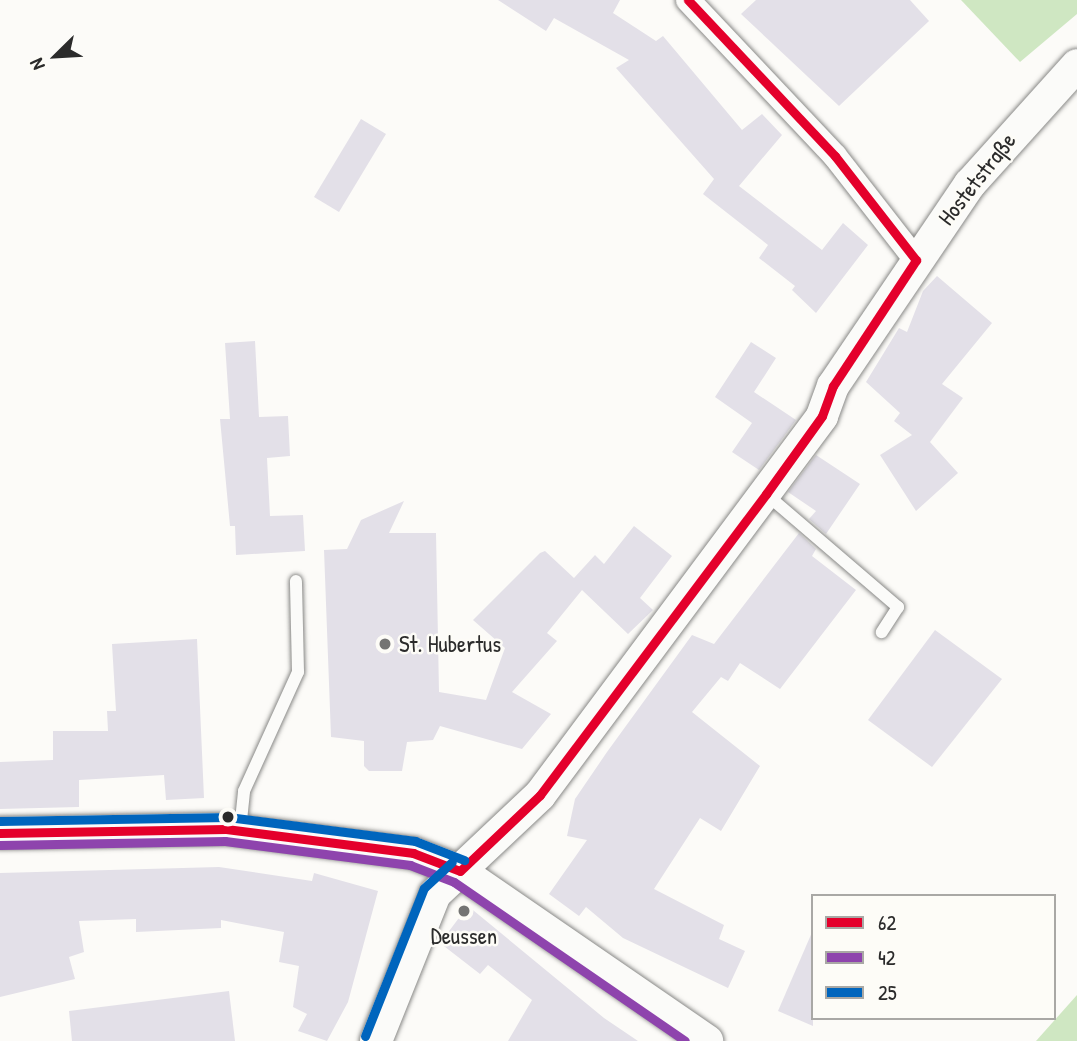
<!DOCTYPE html>
<meta charset="utf-8">
<style>
body{margin:0}
#map{position:relative;width:1077px;height:1041px;overflow:hidden;background:#fcfbf8;font-family:"Patrick Hand",sans-serif}
div>[style]{position:absolute}
[style*='--x']{left:calc(var(--x)*1px);top:calc(var(--y)*1px);width:calc(var(--w)*1px);rotate:calc(var(--a)*1deg)}
.green>*{inset:0;background:#cfe7c2}
.building>*{inset:0;background:#e3e0e8}
.roads{filter:drop-shadow(0 0 2px #898987) drop-shadow(0 0 2px #898987)}
.service>*{height:12px;margin:-6px;padding:0 6px;transform-origin:6px;border-radius:6px;background:#fbfbf9}
.minor>*{height:24px;margin:-12px;padding:0 12px;transform-origin:12px;border-radius:12px;background:#fbfbf9}
.tertiary>*{height:32px;margin:-16px;padding:0 16px;transform-origin:16px;border-radius:16px;background:#fbfbf9}
.bus-1>*{height:9px;margin:-4.5px;padding:0 4.5px;transform-origin:4.5px;border-radius:4.5px;background:#e4002b}
.bus-2>*{height:9px;margin:-4.5px;padding:0 4.5px;transform-origin:4.5px;border-radius:4.5px;background:#8e44ad}
.bus-3>*{height:9px;margin:-4.5px;padding:0 4.5px;transform-origin:4.5px;border-radius:4.5px;background:#0065bd}
.dots>*{width:19px;height:19px;translate:-50% -50%;box-sizing:border-box;border:4px solid #fdfcf7;border-radius:50%}
span{translate:-50% -50%;white-space:nowrap;text-align:center;line-height:1.15;-webkit-text-stroke:5px #fdfcf7;paint-order:stroke}
.street-label{font-size:23px;color:#2b2b2b}
.poi-label{font-size:23px;color:#2b2b2b}
.left{translate:0 -50%;text-align:left}
.legend{position:absolute;left:811px;top:894px;width:245px;height:126px;box-sizing:border-box;background:#fdfcf7;border:2px solid #a9a8a5;margin:0;padding:9px 12px;list-style:none;font-size:21px;color:#2b2b2b}
.legend li{display:flex;align-items:center;gap:14px;height:35px}
.legend b{width:35px;border:2px solid #a9a8a5}
.north{position:absolute;left:21px;top:21px;width:70px;height:70px;-webkit-text-stroke:5px #fdfcf7;paint-order:stroke;rotate:246deg;font-size:19px;font-weight:700;line-height:28px;text-align:center;color:#2b2b2b}
.north::after{content:'';display:block;margin:auto;width:24px;height:32px;background:#2b2b2b;clip-path:polygon(50% 0,100% 100%,50% 72%,0 100%)}
</style>
<div id="map">
<div class="green">
<i style="clip-path:polygon(961px 0,1077px 0,1077px 14px,1020px 62px)"></i>
<i style="clip-path:polygon(1077px 995px,1077px 1041px,1036px 1041px)"></i>
</div>
<div class="building">
<i style="clip-path:polygon(498px 0,620px 0,613px 13px,656px 41px,663px 36px,742px 130px,762px 114px,782px 135px,739px 186px,822px 250px,843px 223px,868px 245px,816px 313px,792px 290px,795px 286px,759px 258px,768px 245px,703px 194px,714px 179px,616px 68px,629px 60px,554px 18px,546px 31px)"></i>
<i style="clip-path:polygon(756px 0,910px 0,929px 21px,839px 106px,741px 14px)"></i>
<i style="clip-path:polygon(361px 119px,386px 134px,339px 212px,314px 197px)"></i>
<i style="clip-path:polygon(937px 276px,992px 323px,942px 384px,963px 398px,930px 442px,958px 473px,916px 511px,880px 455px,912px 435px,894px 421px,900px 413px,866px 382px,899px 328px,907px 332px,923px 291px)"></i>
<i style="clip-path:polygon(255px 341px,259px 417px,288px 416px,290px 456px,267px 458px,270px 516px,303px 515px,305px 551px,236px 555px,235px 526px,230px 526px,220px 419px,230px 419px,225px 343px)"></i>
<i style="clip-path:polygon(751px 342px,776px 358px,754px 392px,796px 420px,759px 470px,732px 452px,752px 423px,715px 397px)"></i>
<i style="clip-path:polygon(816px 455px,860px 484px,826px 534px,809px 519px,816px 511px,788px 492px)"></i>
<i style="clip-path:polygon(404px 501px,389px 533px,436px 533px,439px 692px,486px 700px,505px 648px,473px 620px,540px 553px,545px 551px,574px 578px,595px 555px,604px 564px,634px 526px,672px 556px,640px 598px,653px 610px,628px 634px,582px 590px,547px 633px,557px 641px,512px 692px,551px 714px,522px 749px,440px 726px,433px 740px,407px 742px,402px 771px,369px 771px,364px 766px,364px 741px,331px 737px,324px 550px,347px 549px,361px 520px)"></i>
<i style="clip-path:polygon(799px 533px,816px 549px,812px 556px,856px 590px,780px 689px,740px 663px,728px 681px,721px 677px,692px 712px,760px 766px,721px 831px,700px 818px,654px 889px,724px 925px,719px 939px,745px 951px,728px 988px,623px 938px,586px 907px,579px 916px,549px 894px,587px 840px,567px 836px,575px 799px,607px 752px,692px 635px,714px 644px)"></i>
<i style="clip-path:polygon(935px 630px,1002px 679px,932px 767px,868px 720px)"></i>
<i style="clip-path:polygon(197px 639px,204px 798px,166px 800px,164px 775px,79px 780px,79px 807px,0 809px,0 762px,53px 760px,53px 731px,108px 731px,107px 711px,116px 711px,112px 644px)"></i>
<i style="clip-path:polygon(219px 867px,312px 881px,314px 873px,378px 891px,348px 1002px,327px 1041px,298px 1031px,307px 1014px,293px 1007px,299px 966px,279px 962px,284px 932px,221px 920px,221px 928px,136px 932px,136px 919px,79px 921px,84px 952px,69px 957px,75px 979px,0 997px,0 873px)"></i>
<i style="clip-path:polygon(468px 906px,604px 1018px,638px 1041px,508px 1041px,532px 1000px,488px 965px,480px 974px,440px 943px)"></i>
<i style="clip-path:polygon(813px 930px,813px 1026px,778px 1011px)"></i>
<i style="clip-path:polygon(229px 991px,235px 1041px,72px 1041px,69px 1011px)"></i>
</div>
<div class="roads">
<div class="service">
<i style="--x:766;--y:494;--w:174;--a:40.6"></i>
<i style="--x:898;--y:607;--w:30;--a:123"></i>
<i style="--x:240;--y:830;--w:39;--a:-84"></i>
<i style="--x:244;--y:791;--w:131;--a:-65.6"></i>
<i style="--x:298;--y:672;--w:91;--a:-91.3"></i>
</div>
<div class="minor">
<i style="--x:688;--y:0;--w:214;--a:46.7"></i>
<i style="--x:835;--y:156;--w:132;--a:52.1"></i>
</div>
<div class="tertiary">
<i style="--x:0;--y:833;--w:226;--a:-1"></i>
<i style="--x:226;--y:829;--w:189;--a:7.3"></i>
<i style="--x:413;--y:853;--w:50;--a:21"></i>
<i style="--x:460;--y:871;--w:300;--a:34.5"></i>
<i style="--x:376;--y:1041;--w:158;--a:-68.1"></i>
<i style="--x:435;--y:894;--w:144;--a:-43.3"></i>
<i style="--x:540;--y:795;--w:472;--a:-53.3"></i>
<i style="--x:822;--y:416;--w:32;--a:-70"></i>
<i style="--x:833;--y:386;--w:244;--a:-55.9"></i>
<i style="--x:970;--y:184;--w:160;--a:-48"></i>
</div>
</div>
<div class="bus-1">
<i style="--x:688;--y:0;--w:214;--a:46.7"></i>
<i style="--x:835;--y:156;--w:132;--a:52.1"></i>
<i style="--x:0;--y:833;--w:226;--a:-1"></i>
<i style="--x:226;--y:829;--w:189;--a:7.3"></i>
<i style="--x:413;--y:853;--w:50;--a:21"></i>
<i style="--x:460;--y:871;--w:110;--a:-43.5"></i>
<i style="--x:540;--y:795;--w:376;--a:-53.1"></i>
<i style="--x:766;--y:494;--w:96;--a:-54.3"></i>
<i style="--x:822;--y:416;--w:32;--a:-70"></i>
<i style="--x:833;--y:386;--w:151;--a:-56.6"></i>
</div>
<div class="bus-2">
<i style="--x:0;--y:845;--w:225;--a:-1"></i>
<i style="--x:225;--y:841;--w:187;--a:7.4"></i>
<i style="--x:410;--y:865;--w:47;--a:21.1"></i>
<i style="--x:454;--y:882;--w:280;--a:34.5"></i>
</div>
<div class="bus-3">
<i style="--x:0;--y:821;--w:228;--a:-1"></i>
<i style="--x:228;--y:817;--w:189;--a:7.3"></i>
<i style="--x:415;--y:841;--w:53;--a:21.2"></i>
<i style="--x:365;--y:1036;--w:159;--a:-68.3"></i>
<i style="--x:424;--y:888;--w:38;--a:-43"></i>
</div>
<div class="dots">
<i style="left:385px;top:644px;background:#747473"></i>
<i style="left:228px;top:817px;background:#2b2b2b"></i>
<i style="left:464px;top:911px;background:#747473"></i>
</div>
<div class="street-label">
<span style="left:977px;top:179px;rotate:-52deg">Hostetstraße</span>
</div>
<div class="poi-label">
<span class="left" style="left:399px;top:644px">St. Hubertus</span>
<span style="left:464px;top:936px">Deussen</span>
</div>
<ul class="legend">
<li><b style="height:9px;background:#e4002b"></b>62</li>
<li><b style="height:9px;background:#8e44ad"></b>42</li>
<li><b style="height:9px;background:#0065bd"></b>25</li>
</ul>
<div class="north">N</div>
</div>
